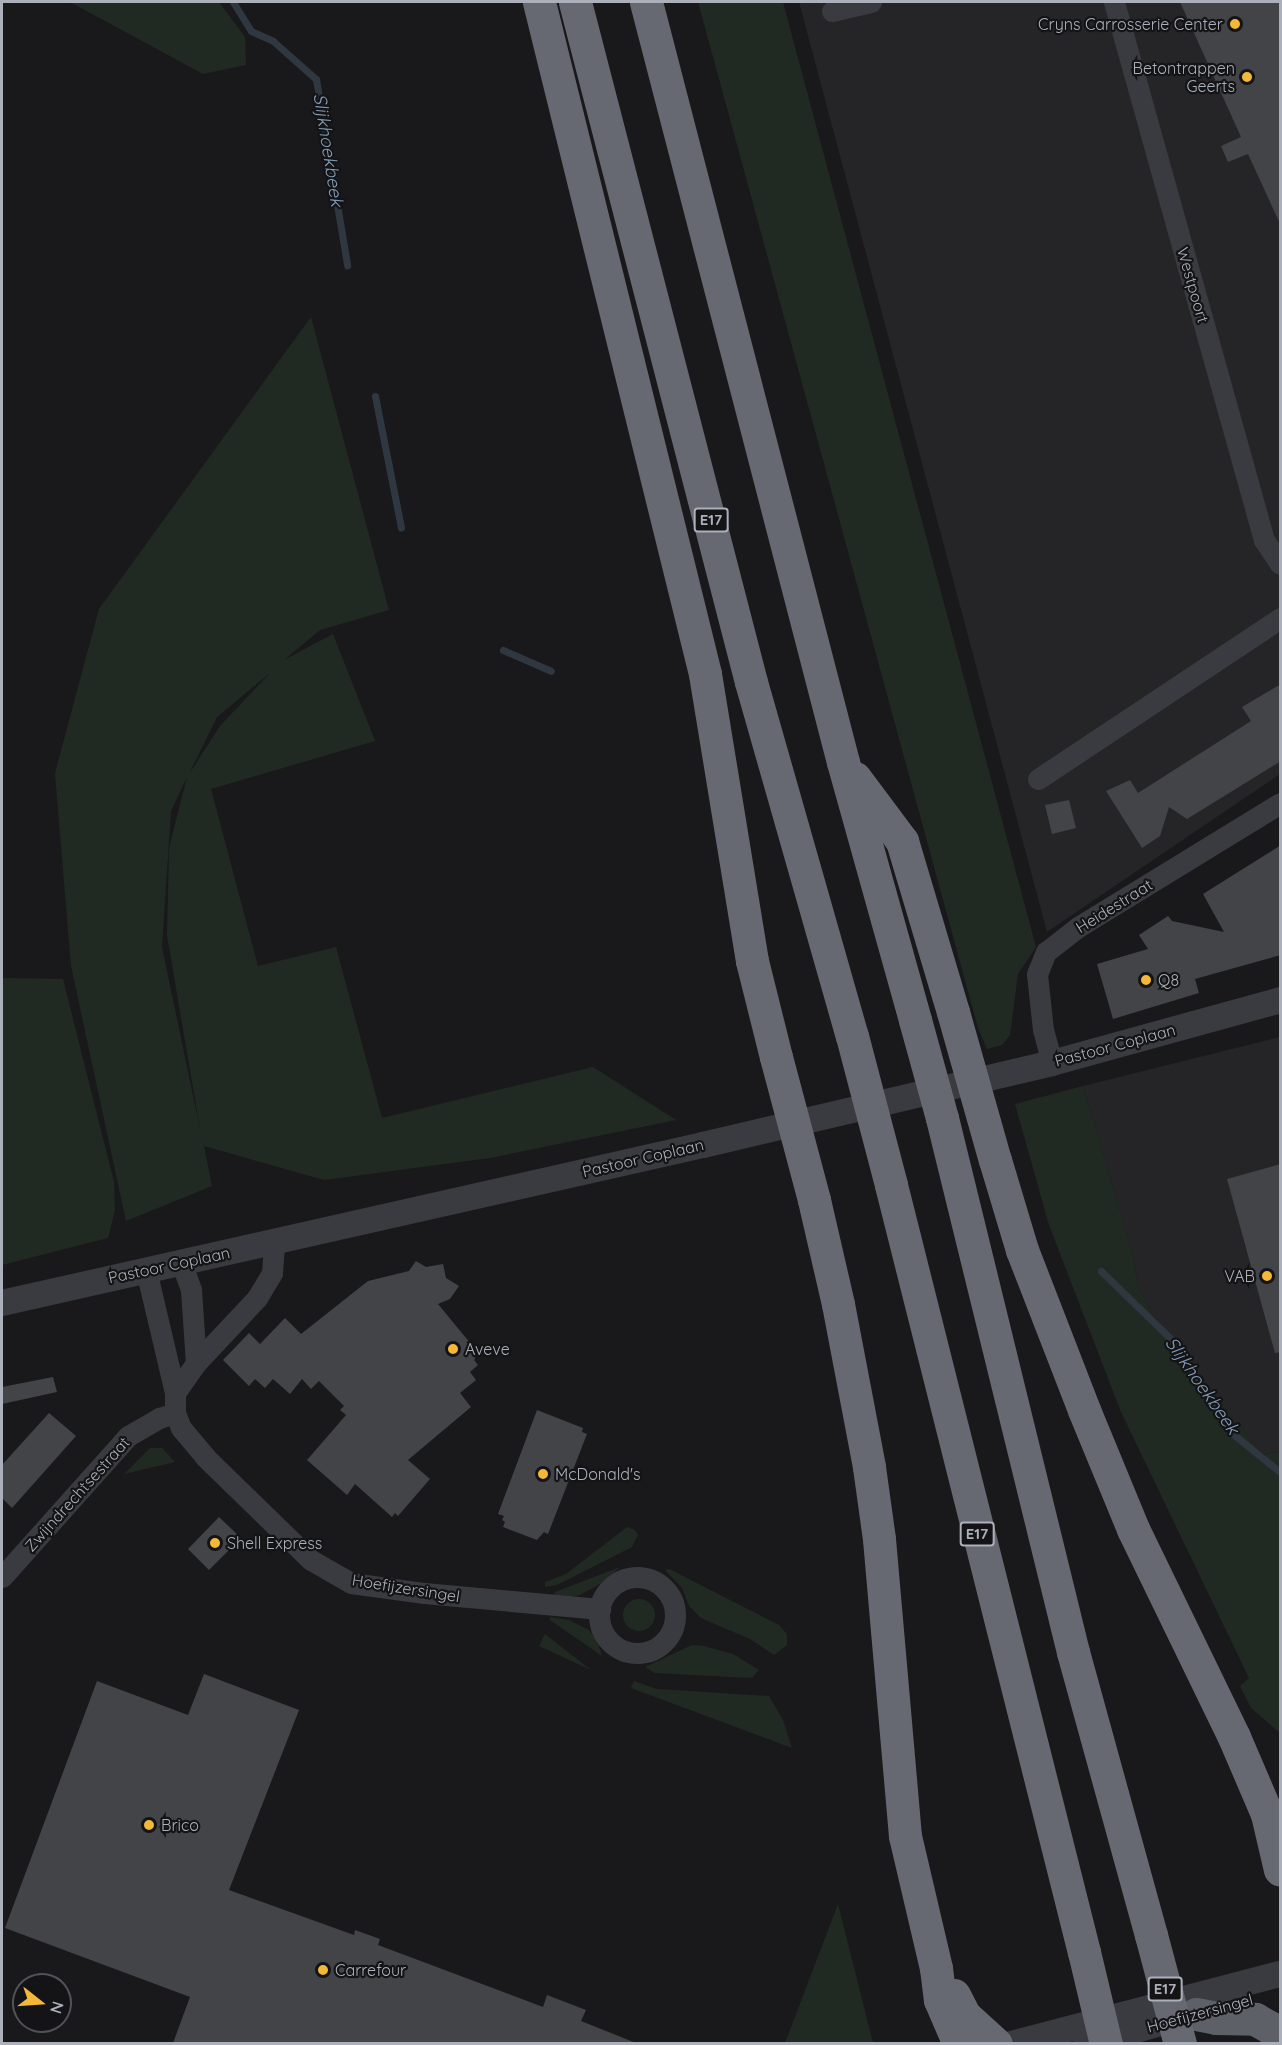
<!DOCTYPE html>
<style>
body{margin:0}
#map{position:relative;width:1282px;height:2045px;overflow:hidden;background:#19191b;font-family:Quicksand,sans-serif}
div>[style]{position:absolute}
[style*='--x']{left:calc(var(--x)*1px);top:calc(var(--y)*1px);width:calc(var(--w)*1px);rotate:calc(var(--a)*1deg)}
.built>*{inset:0;background:#252528}
.green>*{inset:0;background:#212a22}
.round{border-radius:50%}
.stream>*{height:7px;margin:-3.5px;padding:0 3.5px;transform-origin:3.5px;border-radius:3.5px;background:#2f3840}
.building>*{inset:0;background:#434448}
.minor>*{height:21px;margin:-10.5px;padding:0 10.5px;transform-origin:10.5px;border-radius:10.5px;background:#3a3b40}
.minor>.ring{margin:-10.5px;padding:0;box-sizing:content-box;background:none;border:21px solid #3a3b40;border-radius:50%}
.tertiary>*{height:26px;margin:-13px;padding:0 13px;transform-origin:13px;border-radius:13px;background:#3a3b40}
.trunk>*{height:33px;margin:-16.5px;padding:0 16.5px;transform-origin:16.5px;border-radius:16.5px;background:#5e6068}
.motorway>*{height:33px;margin:-16.5px;padding:0 16.5px;transform-origin:16.5px;border-radius:16.5px;background:#666971}
.motorway-bridge>*{height:33px;margin:-16.5px;padding:0 16.5px;transform-origin:16.5px;border-radius:16.5px;background:#666971}
.dots>*{width:16px;height:16px;translate:-50% -50%;box-sizing:border-box;border:3px solid #141416;border-radius:50%}
span{translate:-50% -50%;white-space:nowrap;text-align:center;line-height:1.15;-webkit-text-stroke:4.5px #141416;paint-order:stroke}
.shield-label span{padding:2px 4px;background:#141416;border:2px solid;border-radius:4px;-webkit-text-stroke-width:0}
.shield-label{font-size:15px;color:#abb0bb;font-weight:700}
.poi-label{font-size:16px;color:#abb0bb}
.right{translate:-100% -50%;text-align:right}
.left{translate:0 -50%;text-align:left}
.street-label{font-size:16px;color:#abb0bb}
.water-label{font-size:18px;color:#839db6;font-style:italic}
.frame{position:absolute;inset:0;border:3px solid #abb0bb;pointer-events:none}
.north{position:absolute;left:12px;top:1973px;width:60px;height:60px;box-sizing:border-box;background:#141416;border:2px solid #505258;border-radius:50%;rotate:107deg;font-size:16px;font-weight:700;line-height:24px;text-align:center;color:#abb0bb}
.north::after{content:'';display:block;margin:auto;width:21px;height:27px;background:#f4b738;clip-path:polygon(50% 0,100% 100%,50% 72%,0 100%)}
</style>
<div id="map">
<div class="built">
<i style="clip-path:polygon(799px 2px,1280px 2px,1280px 774px,1047px 932px)"></i>
<i style="clip-path:polygon(1280px 1037px,1280px 1451px,1263px 1455px,1152px 1314px,1138px 1285px,1129px 1241px,1083px 1086px)"></i>
</div>
<div class="green">
<i style="clip-path:polygon(70px 2px,219px 2px,245px 37px,246px 65px,203px 74px)"></i>
<i style="clip-path:polygon(698px 2px,783px 2px,1036px 947px,1018px 974px,1010px 1035px,1002px 1045px,987px 1049px,978px 1028px)"></i>
<i style="clip-path:polygon(evenodd,311px 317px,389px 610px,320px 630px,284px 660px,333px 634px,375px 741px,211px 789px,258px 966px,336px 947px,382px 1118px,593px 1067px,676px 1120px,490px 1158px,324px 1180px,204px 1146px,212px 1186px,126px 1221px,71px 966px,55px 773px,99px 609px,311px 317px,270px 673px,220px 726px,189px 774px,217px 717px,270px 673px,311px 317px,187px 777px,169px 848px,167px 935px,200px 1129px,162px 947px,171px 811px,187px 777px)"></i>
<i style="clip-path:polygon(2px 978px,63px 979px,114px 1182px,115px 1210px,108px 1238px,2px 1265px)"></i>
<i style="clip-path:polygon(1083px 1086px,1129px 1241px,1138px 1285px,1152px 1314px,1263px 1455px,1280px 1451px,1280px 1733px,1251px 1708px,1240px 1686px,1249px 1678px,1121px 1412px,1049px 1225px,1015px 1104px)"></i>
<i style="clip-path:polygon(150px 1448px,162px 1448px,175px 1462px,124px 1474px)"></i>
<i style="clip-path:polygon(627px 1527px,635px 1530px,638px 1535px,632px 1547px,557px 1585px,545px 1587px,545px 1582px,566px 1574px)"></i>
<i style="clip-path:polygon(620px 1567px,602px 1583px,580px 1595px,567px 1598px,554px 1596px,555px 1592px)"></i>
<i style="clip-path:polygon(669px 1569px,779px 1625px,787px 1634px,787px 1645px,774px 1655px,750px 1639px,701px 1618px,689px 1606px,682px 1588px,665px 1570px)"></i>
<i class="round" style="left:623px;top:1599px;width:32px;height:32px"></i>
<i style="clip-path:polygon(550px 1617px,569px 1620px,589px 1630px,598px 1642px,602px 1656px,550px 1620px)"></i>
<i style="clip-path:polygon(545px 1634px,591px 1670px,539px 1646px)"></i>
<i style="clip-path:polygon(692px 1645px,704px 1646px,733px 1654px,759px 1670px,752px 1678px,655px 1673px,645px 1667px)"></i>
<i style="clip-path:polygon(634px 1681px,657px 1689px,769px 1696px,783px 1720px,792px 1748px,631px 1688px)"></i>
<i style="clip-path:polygon(838px 1904px,873px 2043px,785px 2043px)"></i>
</div>
<div class="stream">
<i style="--x:233;--y:2;--w:34;--a:58"></i>
<i style="--x:251;--y:31;--w:24;--a:24"></i>
<i style="--x:273;--y:41;--w:57;--a:41.5"></i>
<i style="--x:316;--y:79;--w:189;--a:80.5"></i>
<i style="--x:375;--y:396;--w:134;--a:78.8"></i>
<i style="--x:503;--y:650;--w:52;--a:23.6"></i>
<i style="--x:1101;--y:1271;--w:100;--a:44.2"></i>
<i style="--x:1173;--y:1341;--w:111;--a:57.2"></i>
<i style="--x:1233;--y:1434;--w:60;--a:39"></i>
</div>
<div class="building">
<i style="clip-path:polygon(1180px 2px,1281px 2px,1281px 226px,1248px 154px,1228px 162px,1221px 146px,1241px 137px)"></i>
<i style="clip-path:polygon(1281px 684px,1281px 761px,1187px 819px,1169px 807px,1160px 836px,1142px 848px,1106px 791px,1130px 780px,1138px 793px,1251px 721px,1242px 707px)"></i>
<i style="clip-path:polygon(1069px 800px,1076px 828px,1052px 834px,1045px 805px)"></i>
<i style="clip-path:polygon(1281px 845px,1281px 955px,1195px 979px,1199px 993px,1113px 1019px,1097px 964px,1148px 949px,1139px 935px,1168px 916px,1172px 921px,1224px 932px,1203px 894px)"></i>
<i style="clip-path:polygon(1281px 1164px,1281px 1352px,1275px 1353px,1227px 1179px)"></i>
<i style="clip-path:polygon(416px 1261px,426px 1267px,443px 1264px,446px 1278px,459px 1286px,450px 1299px,438px 1304px,480px 1355px,474px 1360px,478px 1365px,470px 1372px,476px 1380px,460px 1393px,471px 1407px,408px 1460px,430px 1479px,398px 1516px,395px 1513px,392px 1517px,355px 1484px,347px 1495px,307px 1460px,346px 1415px,340px 1410px,344px 1406px,319px 1381px,311px 1389px,302px 1379px,290px 1394px,273px 1379px,265px 1388px,255px 1379px,249px 1386px,223px 1360px,249px 1333px,260px 1344px,285px 1318px,301px 1334px,368px 1281px,409px 1271px)"></i>
<i style="clip-path:polygon(53px 1377px,57px 1392px,2px 1404px,2px 1387px)"></i>
<i style="clip-path:polygon(537px 1410px,583px 1428px,582px 1432px,587px 1434px,548px 1534px,544px 1532px,537px 1540px,503px 1527px,505px 1522px,502px 1520px,504px 1516px,498px 1514px)"></i>
<i style="clip-path:polygon(49px 1413px,76px 1436px,12px 1508px,2px 1498px,2px 1465px)"></i>
<i style="clip-path:polygon(219px 1517px,241px 1538px,209px 1570px,188px 1549px)"></i>
<i style="clip-path:polygon(204px 1674px,299px 1710px,229px 1890px,354px 1935px,355px 1930px,380px 1939px,378px 1945px,543px 2007px,547px 1995px,586px 2010px,581px 2021px,636px 2043px,173px 2043px,190px 1997px,5px 1928px,97px 1681px,188px 1715px)"></i>
</div>
<div class="minor">
<i style="--x:1114;--y:2;--w:559;--a:74.42"></i>
<i style="--x:1264;--y:540;--w:29;--a:56"></i>
<i style="--x:832;--y:11;--w:40;--a:-13"></i>
<i style="--x:1038;--y:779;--w:291;--a:-33.6"></i>
<i style="--x:1052;--y:1063;--w:34;--a:-105"></i>
<i style="--x:1043;--y:1030;--w:56;--a:-96.1"></i>
<i style="--x:1037;--y:974;--w:24;--a:-68"></i>
<i style="--x:1046;--y:952;--w:41;--a:-38"></i>
<i style="--x:1078;--y:927;--w:237;--a:-31.5"></i>
<i style="--x:181;--y:1262;--w:30;--a:70"></i>
<i style="--x:191;--y:1290;--w:73;--a:86.1"></i>
<i style="--x:146;--y:1270;--w:126;--a:76.7"></i>
<i style="--x:175;--y:1393;--w:20;--a:90"></i>
<i style="--x:175;--y:1413;--w:16;--a:68"></i>
<i style="--x:181;--y:1428;--w:38;--a:50"></i>
<i style="--x:205;--y:1457;--w:148;--a:44.2"></i>
<i style="--x:311;--y:1560;--w:46;--a:29.9"></i>
<i style="--x:351;--y:1583;--w:74;--a:7.8"></i>
<i style="--x:424;--y:1593;--w:177;--a:5.2"></i>
<i style="--x:175;--y:1393;--w:37;--a:-55"></i>
<i style="--x:196;--y:1363;--w:89;--a:-46.8"></i>
<i style="--x:257;--y:1298;--w:29;--a:-59"></i>
<i style="--x:272;--y:1273;--w:31;--a:-86"></i>
<i style="--x:2;--y:1577;--w:189;--a:-48.2"></i>
<i style="--x:128;--y:1436;--w:36;--a:-30"></i>
<i style="--x:159;--y:1418;--w:17;--a:-17"></i>
<i class="ring" style="left:599px;top:1577px;width:55px;height:55px"></i>
</div>
<div class="tertiary">
<i style="--x:2;--y:1303;--w:719;--a:-12.7"></i>
<i style="--x:703;--y:1145;--w:359;--a:-13.2"></i>
<i style="--x:1052;--y:1063;--w:237;--a:-15.4"></i>
<i style="--x:1011;--y:2044;--w:278;--a:-14.6"></i>
<i style="--x:1086;--y:2044;--w:92;--a:-15.7"></i>
</div>
<div class="trunk">
<i style="--x:1196;--y:2014;--w:20;--a:11"></i>
<i style="--x:1216;--y:2018;--w:39;--a:1"></i>
<i style="--x:1255;--y:2019;--w:18;--a:29"></i>
<i style="--x:1271;--y:2028;--w:14;--a:51"></i>
</div>
<div class="motorway">
<i style="--x:539;--y:2;--w:692;--a:76.12"></i>
<i style="--x:705;--y:674;--w:291;--a:80.7"></i>
<i style="--x:752;--y:961;--w:99;--a:76"></i>
<i style="--x:575;--y:2;--w:702;--a:75.49"></i>
<i style="--x:751;--y:682;--w:368;--a:74.1"></i>
<i style="--x:646;--y:2;--w:785;--a:75.47"></i>
<i style="--x:843;--y:762;--w:268;--a:74.4"></i>
<i style="--x:855;--y:778;--w:79;--a:53.3"></i>
<i style="--x:902;--y:841;--w:178;--a:73.4"></i>
<i style="--x:942;--y:1118;--w:550;--a:76.22"></i>
<i style="--x:1073;--y:1652;--w:294;--a:74.6"></i>
<i style="--x:995;--y:1160;--w:94;--a:73.3"></i>
<i style="--x:1022;--y:1250;--w:172;--a:68.8"></i>
<i style="--x:1084;--y:1410;--w:129;--a:67.6"></i>
<i style="--x:1133;--y:1529;--w:231;--a:64.1"></i>
<i style="--x:1234;--y:1737;--w:84;--a:66.8"></i>
<i style="--x:1267;--y:1814;--w:57;--a:76.9"></i>
<i style="--x:891;--y:1185;--w:791;--a:75.88"></i>
<i style="--x:814;--y:1200;--w:107;--a:77"></i>
<i style="--x:838;--y:1304;--w:166;--a:79.2"></i>
<i style="--x:869;--y:1467;--w:73;--a:82.1"></i>
<i style="--x:879;--y:1539;--w:298;--a:85"></i>
<i style="--x:905;--y:1836;--w:136;--a:76.8"></i>
<i style="--x:936;--y:1968;--w:32;--a:83"></i>
<i style="--x:940;--y:2000;--w:48;--a:66.6"></i>
<i style="--x:954;--y:1995;--w:22;--a:63"></i>
<i style="--x:964;--y:2015;--w:43;--a:42.2"></i>
</div>
<div class="motorway-bridge">
<i style="--x:953;--y:1012;--w:154;--a:74.2"></i>
<i style="--x:915;--y:1020;--w:102;--a:74.6"></i>
<i style="--x:852;--y:1036;--w:154;--a:75.3"></i>
<i style="--x:776;--y:1057;--w:148;--a:75.1"></i>
<i style="--x:1151;--y:1935;--w:113;--a:75.1"></i>
<i style="--x:1084;--y:1952;--w:95;--a:76.6"></i>
</div>
<div class="dots">
<i style="left:1235px;top:24px;background:#f4b738"></i>
<i style="left:1247px;top:77px;background:#f4b738"></i>
<i style="left:1146px;top:980px;background:#f4b738"></i>
<i style="left:1267px;top:1276px;background:#f4b738"></i>
<i style="left:453px;top:1349px;background:#f4b738"></i>
<i style="left:543px;top:1474px;background:#f4b738"></i>
<i style="left:215px;top:1543px;background:#f4b738"></i>
<i style="left:149px;top:1825px;background:#f4b738"></i>
<i style="left:323px;top:1970px;background:#f4b738"></i>
</div>
<div class="shield-label">
<span style="left:711px;top:520px">E17</span>
<span style="left:977px;top:1534px">E17</span>
<span style="left:1165px;top:1989px">E17</span>
</div>
<div class="poi-label">
<span class="right" style="left:1223px;top:24px">Cryns Carrosserie Center</span>
<span class="right" style="left:1235px;top:77px">Betontrappen<br>Geerts</span>
<span class="left" style="left:1158px;top:980px">Q8</span>
<span class="right" style="left:1255px;top:1276px">VAB</span>
<span class="left" style="left:465px;top:1349px">Aveve</span>
<span class="left" style="left:555px;top:1474px">McDonald's</span>
<span class="left" style="left:227px;top:1543px">Shell Express</span>
<span class="left" style="left:161px;top:1825px">Brico</span>
<span class="left" style="left:335px;top:1970px">Carrefour</span>
</div>
<div class="street-label">
<span style="left:1193px;top:285px;rotate:74deg">Westpoort</span>
<span style="left:1114px;top:906px;rotate:-32deg">Heidestraat</span>
<span style="left:1115px;top:1045px;rotate:-15deg">Pastoor Coplaan</span>
<span style="left:643px;top:1158px;rotate:-13deg">Pastoor Coplaan</span>
<span style="left:169px;top:1265px;rotate:-12deg">Pastoor Coplaan</span>
<span style="left:77px;top:1494px;rotate:-48deg">Zwijndrechtsestraat</span>
<span style="left:406px;top:1588px;rotate:9deg">Hoefijzersingel</span>
<span style="left:1200px;top:2013px;rotate:-15deg">Hoefijzersingel</span>
</div>
<div class="water-label">
<span style="left:328px;top:150px;rotate:81deg">Slijkhoekbeek</span>
<span style="left:1202px;top:1386px;rotate:55deg">Slijkhoekbeek</span>
</div>
<div class="frame"></div>
<div class="north">N</div>
</div>
